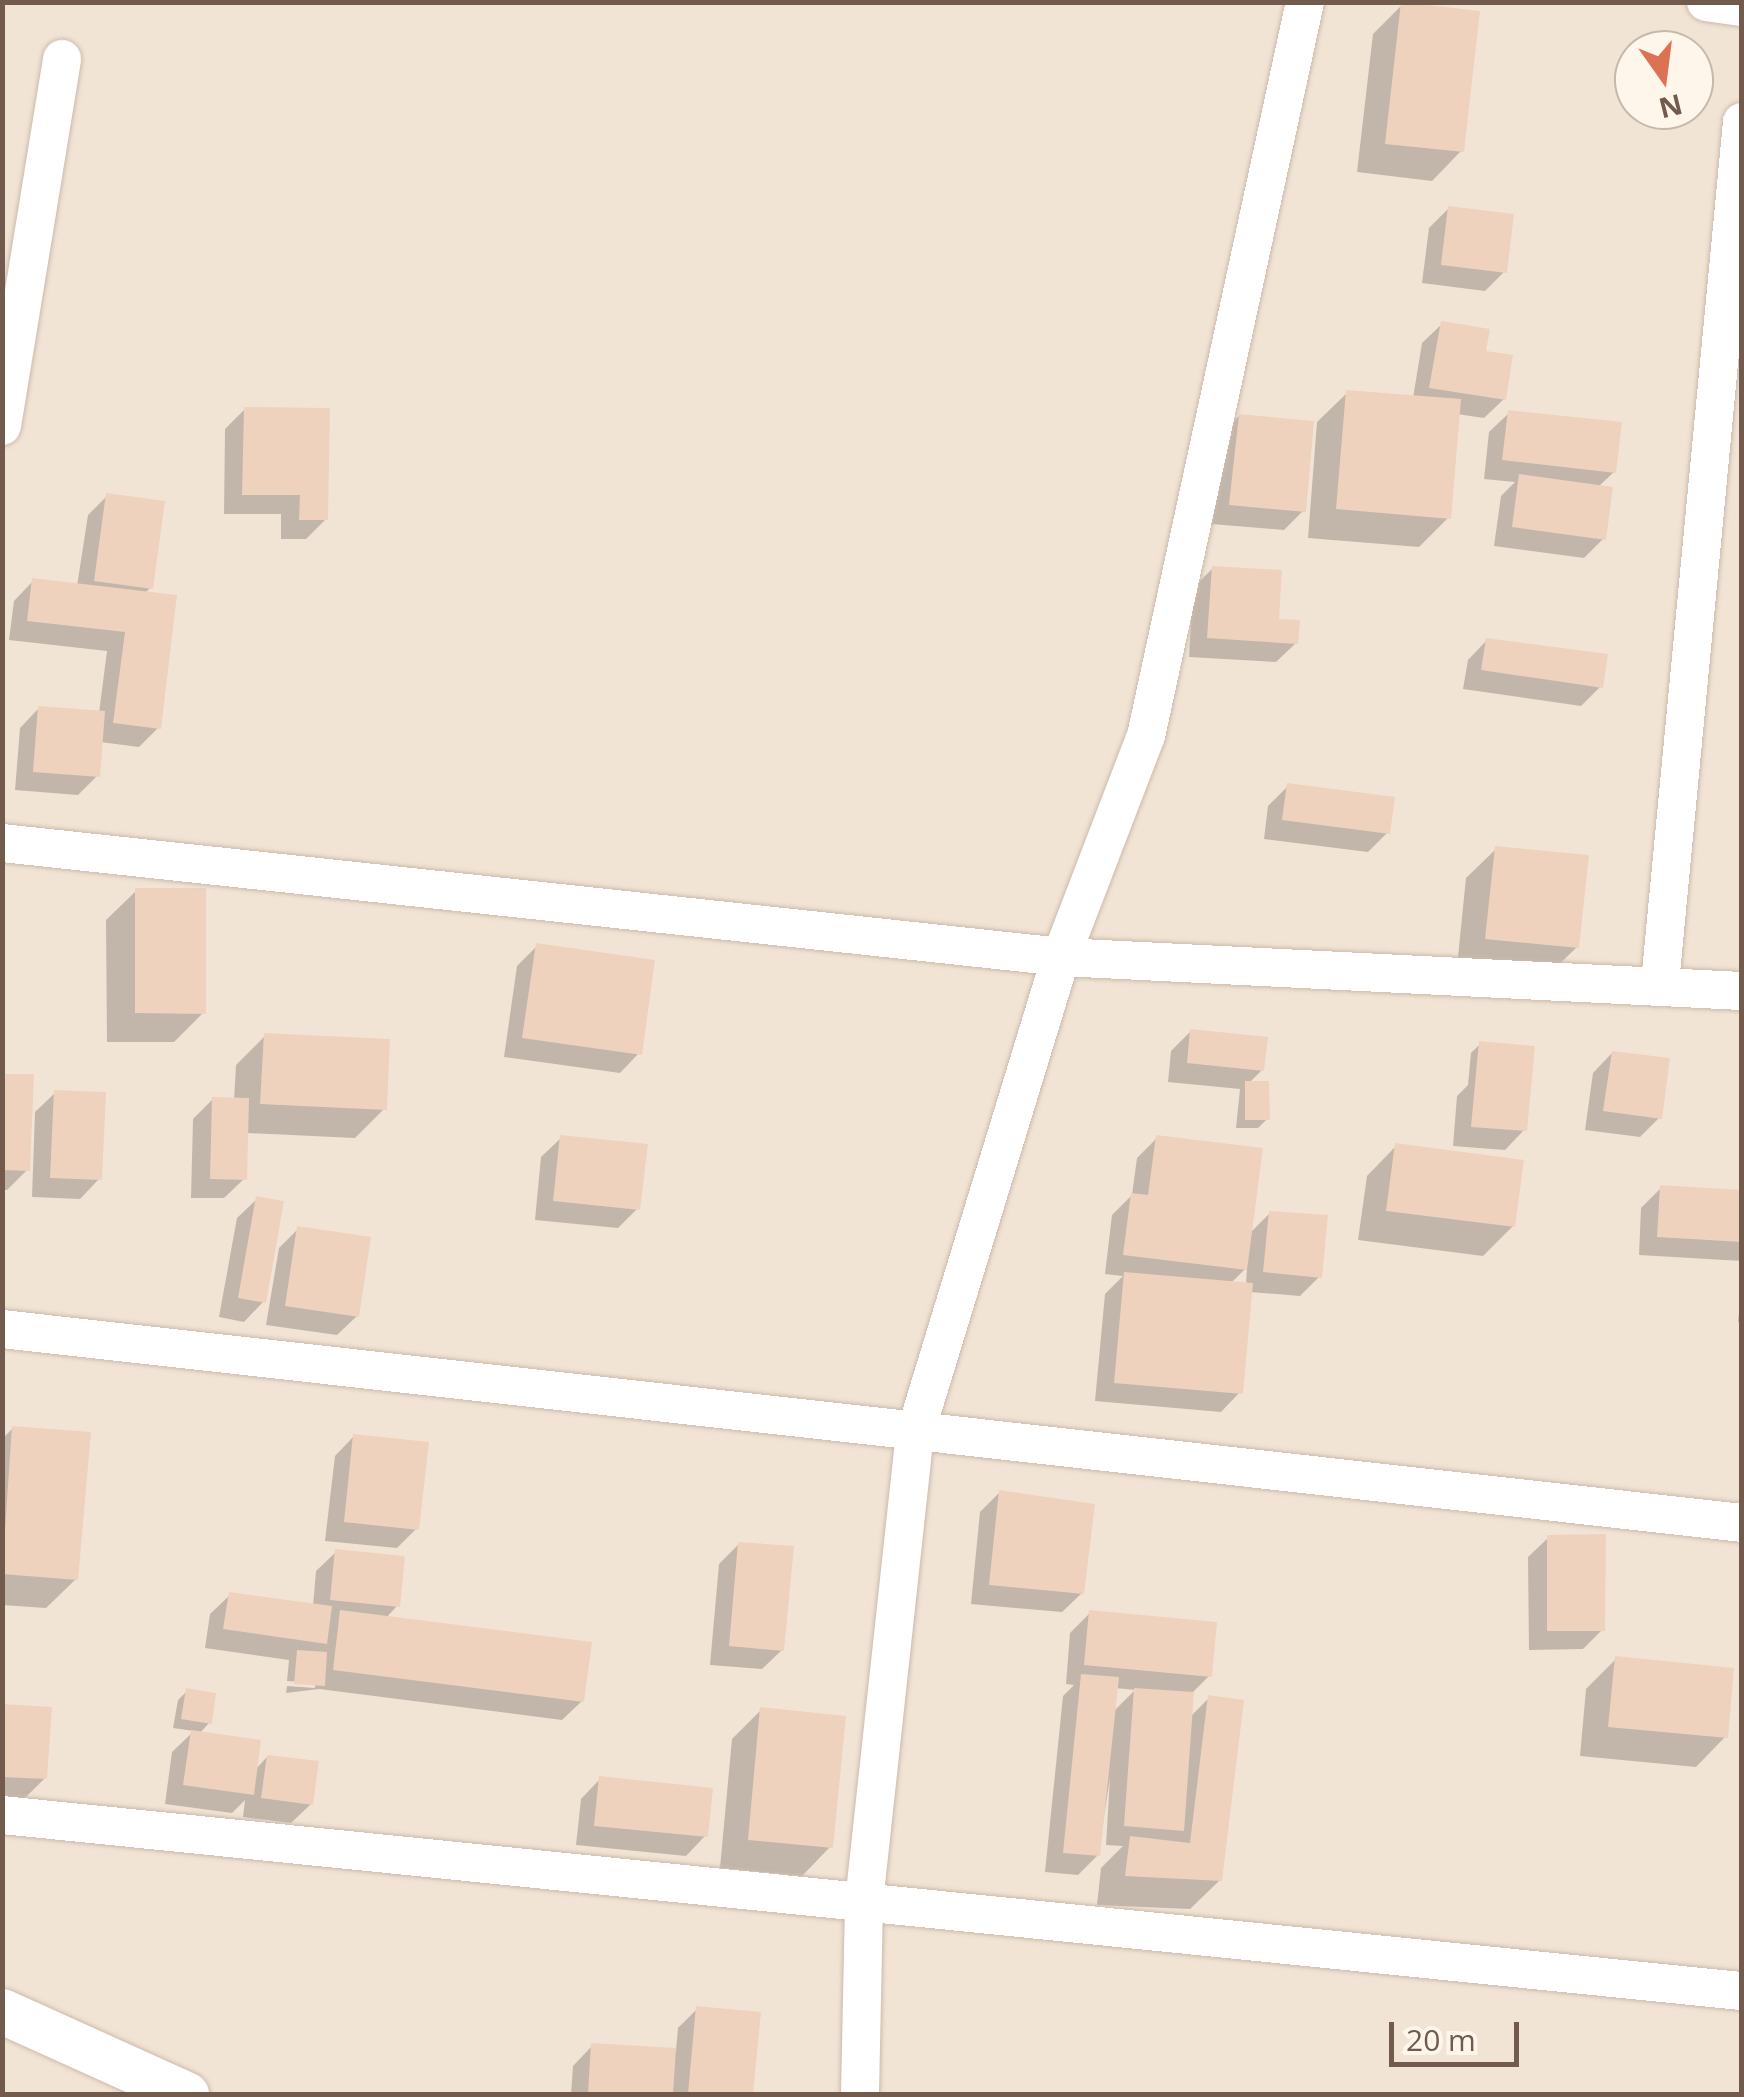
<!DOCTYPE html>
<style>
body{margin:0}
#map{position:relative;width:1744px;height:2097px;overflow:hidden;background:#fbf2e5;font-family:"Open Sans",sans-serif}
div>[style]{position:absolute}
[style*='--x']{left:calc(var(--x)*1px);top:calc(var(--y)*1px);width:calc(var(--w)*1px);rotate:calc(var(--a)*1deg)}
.residential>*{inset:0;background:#f2e4d4}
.shadow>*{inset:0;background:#0003}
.building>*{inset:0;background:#eed2be}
.roads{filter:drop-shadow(0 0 2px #ccbaac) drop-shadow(0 0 2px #ccbaac)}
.minor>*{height:38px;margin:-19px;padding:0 19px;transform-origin:19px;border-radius:19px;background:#fff}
.tertiary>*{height:45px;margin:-22.5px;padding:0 22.5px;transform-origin:22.5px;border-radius:22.5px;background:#fff}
span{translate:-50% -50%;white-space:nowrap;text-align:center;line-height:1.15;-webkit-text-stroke:8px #fef6eb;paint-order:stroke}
.frame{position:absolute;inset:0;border:5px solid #725a4c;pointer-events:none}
.north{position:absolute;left:1614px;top:30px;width:100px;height:100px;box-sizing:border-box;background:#fef6eb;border:2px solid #c6b8ab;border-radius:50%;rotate:166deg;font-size:28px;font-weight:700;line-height:40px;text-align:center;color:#725a4c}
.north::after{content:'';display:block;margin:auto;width:35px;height:45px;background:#dd7252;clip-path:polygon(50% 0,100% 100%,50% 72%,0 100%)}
.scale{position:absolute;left:1389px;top:2022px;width:130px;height:45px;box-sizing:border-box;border:5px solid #725a4c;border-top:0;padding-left:12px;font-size:30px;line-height:35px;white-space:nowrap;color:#725a4c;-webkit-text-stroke:8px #fef6eb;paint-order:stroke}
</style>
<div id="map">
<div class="residential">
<i style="clip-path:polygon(evenodd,3px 3px,1741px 3px,1741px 2094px,3px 2094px,3px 3px,1634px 50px,1694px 50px,1694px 110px,1634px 110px,1634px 50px)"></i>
</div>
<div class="shadow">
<i style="clip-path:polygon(1402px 5px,1461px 151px,1432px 181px,1357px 172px,1373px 34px)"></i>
<i style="clip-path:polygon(1448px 209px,1505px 271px,1485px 291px,1422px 283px,1429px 228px)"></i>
<i style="clip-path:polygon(1442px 324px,1484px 353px,1504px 399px,1484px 418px,1457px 414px,1448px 518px,1419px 547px,1308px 538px,1317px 422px,1347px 393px,1413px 398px,1422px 343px)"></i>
<i style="clip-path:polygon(245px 409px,326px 519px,306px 539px,281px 539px,281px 514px,224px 514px,225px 429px)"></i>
<i style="clip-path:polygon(1509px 413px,1614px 472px,1598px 487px,1604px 538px,1584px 558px,1494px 546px,1501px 496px,1515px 482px,1484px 479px,1489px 432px)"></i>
<i style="clip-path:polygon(1239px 416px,1303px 511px,1284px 530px,1211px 524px,1220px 436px)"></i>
<i style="clip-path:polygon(107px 496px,150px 588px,144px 594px,158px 728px,139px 747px,100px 742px,97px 776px,78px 795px,15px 790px,20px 728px,39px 708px,99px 713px,107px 651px,9px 640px,14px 601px,33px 581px,77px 586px,88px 515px)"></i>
<i style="clip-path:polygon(1213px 568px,1296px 643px,1276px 662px,1189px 657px,1193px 588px)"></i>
<i style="clip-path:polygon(1487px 640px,1601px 686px,1581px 706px,1463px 689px,1468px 660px)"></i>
<i style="clip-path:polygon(1288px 786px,1388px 832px,1368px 852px,1264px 839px,1268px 806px)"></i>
<i style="clip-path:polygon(1496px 849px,1577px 947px,1547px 976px,1457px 967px,1466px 878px)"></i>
<i style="clip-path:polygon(136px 891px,203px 1013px,174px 1042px,107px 1042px,106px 920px)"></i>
<i style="clip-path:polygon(537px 946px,639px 1053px,620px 1073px,504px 1057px,517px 966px)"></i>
<i style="clip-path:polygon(1191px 1031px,1262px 1070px,1248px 1084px,1267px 1119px,1258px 1128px,1236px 1128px,1240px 1089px,1168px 1082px,1171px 1051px)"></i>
<i style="clip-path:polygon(265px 1036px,384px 1109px,355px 1138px,246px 1133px,244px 1179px,224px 1198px,191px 1198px,193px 1119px,213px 1099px,234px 1100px,236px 1065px)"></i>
<i style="clip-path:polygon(1480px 1044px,1524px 1130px,1505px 1150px,1453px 1146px,1457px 1096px,1468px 1085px,1471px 1053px)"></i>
<i style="clip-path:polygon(1612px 1053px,1659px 1118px,1640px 1137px,1585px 1130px,1593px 1073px)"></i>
<i style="clip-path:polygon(2px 1076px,27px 1170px,7px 1190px,2px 1190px)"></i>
<i style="clip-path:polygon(55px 1093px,99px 1179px,80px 1199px,32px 1197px,35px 1112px)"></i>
<i style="clip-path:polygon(561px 1138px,638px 1208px,618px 1228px,535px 1220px,541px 1157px)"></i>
<i style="clip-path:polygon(evenodd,1157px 1138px,1249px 1234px,1270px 1213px,1319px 1277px,1300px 1296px,1250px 1292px,1240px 1392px,1221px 1412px,1095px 1401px,1105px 1294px,1123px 1276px,1105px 1274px,1112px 1215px,1132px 1195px,1137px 1158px,1157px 1138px,1247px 1267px,1246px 1285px,1230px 1284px,1247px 1267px)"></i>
<i style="clip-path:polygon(1396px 1146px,1513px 1226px,1483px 1256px,1358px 1240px,1367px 1176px)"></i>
<i style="clip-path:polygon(1661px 1188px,1742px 1193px,1742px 1261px,1639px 1255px,1641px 1208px)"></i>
<i style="clip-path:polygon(257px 1199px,263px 1302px,244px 1322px,219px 1317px,237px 1218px)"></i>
<i style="clip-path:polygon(298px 1229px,357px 1316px,337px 1335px,266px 1325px,279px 1248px)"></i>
<i style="clip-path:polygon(1742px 1285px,1742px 1322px,1738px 1322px)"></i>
<i style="clip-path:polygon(13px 1428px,76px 1579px,46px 1608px,2px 1605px,2px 1439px)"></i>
<i style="clip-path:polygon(354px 1436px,416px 1529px,397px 1548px,325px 1541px,335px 1456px)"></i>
<i style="clip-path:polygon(999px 1493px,1082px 1593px,1062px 1612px,971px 1604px,980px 1512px)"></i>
<i style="clip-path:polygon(1548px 1538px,1603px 1629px,1583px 1649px,1529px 1650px,1528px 1557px)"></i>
<i style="clip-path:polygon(739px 1544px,782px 1650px,762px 1669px,710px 1665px,719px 1564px)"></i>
<i style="clip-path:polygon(336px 1552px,397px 1606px,386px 1618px,582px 1701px,562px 1720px,319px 1689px,286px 1693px,287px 1686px,315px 1688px,315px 1683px,287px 1681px,289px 1660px,205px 1648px,210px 1614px,230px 1595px,313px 1606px,316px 1571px)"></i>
<i style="clip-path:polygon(evenodd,1090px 1613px,1210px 1675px,1191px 1694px,1189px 1718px,1209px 1698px,1220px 1880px,1190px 1909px,1097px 1905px,1101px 1868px,1123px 1846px,1106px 1845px,1110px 1778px,1098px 1855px,1078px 1875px,1045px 1872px,1063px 1696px,1074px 1685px,1066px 1684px,1070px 1633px,1090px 1613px,1115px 1688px,1135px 1690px,1113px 1712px,1115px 1688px)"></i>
<i style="clip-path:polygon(1616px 1659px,1725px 1737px,1696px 1767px,1580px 1756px,1586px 1689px)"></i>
<i style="clip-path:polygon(187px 1691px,209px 1723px,199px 1734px,255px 1770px,267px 1757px,311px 1804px,291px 1823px,243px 1817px,245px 1800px,232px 1813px,165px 1804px,172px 1752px,194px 1731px,173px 1728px,178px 1700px)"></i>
<i style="clip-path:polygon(2px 1707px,45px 1778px,25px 1798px,2px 1797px)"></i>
<i style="clip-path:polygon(761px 1710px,831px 1846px,802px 1876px,720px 1868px,732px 1739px)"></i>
<i style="clip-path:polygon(600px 1779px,705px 1836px,686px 1856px,576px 1845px,581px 1799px)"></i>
<i style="clip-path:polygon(697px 2009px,758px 2014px,751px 2094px,571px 2094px,573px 2066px,592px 2046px,676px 2051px,678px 2028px)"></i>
</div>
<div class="building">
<i style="clip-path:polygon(1401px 2px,1480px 11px,1464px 152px,1385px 144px)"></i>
<i style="clip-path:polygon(1448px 206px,1514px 214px,1507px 273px,1441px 265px)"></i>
<i style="clip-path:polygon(1441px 321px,1490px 329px,1486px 351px,1513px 355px,1506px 400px,1429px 388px)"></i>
<i style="clip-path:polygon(1346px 390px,1461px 399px,1451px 519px,1336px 509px)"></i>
<i style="clip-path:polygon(244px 407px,330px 408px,328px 520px,299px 520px,300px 495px,242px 495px)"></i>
<i style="clip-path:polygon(1508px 410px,1622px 422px,1616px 473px,1502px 460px)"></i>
<i style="clip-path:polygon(1239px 414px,1314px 421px,1306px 512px,1229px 505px)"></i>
<i style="clip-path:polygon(1519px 474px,1613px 487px,1606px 540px,1512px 527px)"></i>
<i style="clip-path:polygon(106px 493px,165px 501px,153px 589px,94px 581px)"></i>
<i style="clip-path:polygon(1212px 566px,1282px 570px,1279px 619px,1300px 620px,1298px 644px,1207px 638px)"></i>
<i style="clip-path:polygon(32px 578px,177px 595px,161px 729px,113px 723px,125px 632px,27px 621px)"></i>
<i style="clip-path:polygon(1486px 638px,1608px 654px,1603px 688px,1481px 670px)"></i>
<i style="clip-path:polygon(38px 706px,105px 711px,100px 777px,33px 772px)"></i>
<i style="clip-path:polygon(1287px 783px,1395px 797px,1390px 834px,1282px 820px)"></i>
<i style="clip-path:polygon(1495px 846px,1589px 855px,1579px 948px,1485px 939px)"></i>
<i style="clip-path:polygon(135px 888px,206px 888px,206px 1014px,135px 1013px)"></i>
<i style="clip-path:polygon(536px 943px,655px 960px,642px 1055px,522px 1038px)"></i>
<i style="clip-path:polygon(1190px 1029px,1268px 1037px,1264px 1071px,1187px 1063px)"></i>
<i style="clip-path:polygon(264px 1033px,390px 1039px,387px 1110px,260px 1104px)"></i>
<i style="clip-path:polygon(1479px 1041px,1535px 1046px,1527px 1131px,1471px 1127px)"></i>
<i style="clip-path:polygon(1612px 1051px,1670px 1058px,1662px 1119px,1603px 1111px)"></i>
<i style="clip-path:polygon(2px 1074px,34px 1074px,30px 1171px,2px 1170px)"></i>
<i style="clip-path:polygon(1245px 1081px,1269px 1081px,1270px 1120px,1245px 1120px)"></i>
<i style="clip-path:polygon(54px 1090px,106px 1092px,102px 1180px,50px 1178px)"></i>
<i style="clip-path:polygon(212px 1097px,249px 1098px,247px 1180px,210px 1179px)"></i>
<i style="clip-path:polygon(560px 1135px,648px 1144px,640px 1210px,553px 1201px)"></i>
<i style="clip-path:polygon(1156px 1135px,1263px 1148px,1247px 1270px,1123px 1255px,1131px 1193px,1148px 1195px)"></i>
<i style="clip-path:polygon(1395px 1143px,1524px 1160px,1515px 1227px,1386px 1211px)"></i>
<i style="clip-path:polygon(1660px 1185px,1742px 1190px,1742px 1242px,1657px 1237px)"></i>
<i style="clip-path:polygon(256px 1196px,284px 1201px,266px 1303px,238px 1298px)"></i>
<i style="clip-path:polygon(1269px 1211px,1328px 1215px,1322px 1278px,1263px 1272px)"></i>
<i style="clip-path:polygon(297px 1226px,371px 1237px,359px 1317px,285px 1306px)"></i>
<i style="clip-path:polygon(1124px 1272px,1253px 1283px,1243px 1394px,1114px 1383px)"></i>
<i style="clip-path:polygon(12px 1426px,91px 1432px,78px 1580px,2px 1574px)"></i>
<i style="clip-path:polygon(353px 1434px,429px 1442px,419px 1530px,344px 1522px)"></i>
<i style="clip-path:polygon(999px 1490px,1095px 1504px,1084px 1594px,989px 1585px)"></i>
<i style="clip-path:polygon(1606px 1534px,1605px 1631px,1547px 1631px,1547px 1535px)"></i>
<i style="clip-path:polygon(738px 1542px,794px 1546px,784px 1651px,729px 1646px)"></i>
<i style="clip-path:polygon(335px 1549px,405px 1556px,400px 1607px,330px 1600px)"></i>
<i style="clip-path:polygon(229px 1592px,332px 1606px,327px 1644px,223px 1629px)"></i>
<i style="clip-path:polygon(340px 1610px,592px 1642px,584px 1702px,333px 1670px)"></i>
<i style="clip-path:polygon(1089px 1610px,1217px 1622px,1212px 1677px,1084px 1665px)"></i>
<i style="clip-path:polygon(297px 1650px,327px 1652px,325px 1686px,294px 1684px)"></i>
<i style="clip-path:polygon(1615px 1656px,1734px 1668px,1728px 1738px,1608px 1727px)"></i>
<i style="clip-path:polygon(1081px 1674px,1119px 1677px,1100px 1856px,1063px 1853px)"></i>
<i style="clip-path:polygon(186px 1688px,216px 1693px,212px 1724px,181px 1719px)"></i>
<i style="clip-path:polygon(1134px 1688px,1194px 1692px,1184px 1831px,1124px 1826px)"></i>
<i style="clip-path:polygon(1208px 1695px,1244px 1700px,1222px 1881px,1125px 1876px,1130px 1836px,1190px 1843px)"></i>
<i style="clip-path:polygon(2px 1704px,52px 1707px,47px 1779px,2px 1777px)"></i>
<i style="clip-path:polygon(760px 1707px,846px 1716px,833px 1848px,748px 1840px)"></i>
<i style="clip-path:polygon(191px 1730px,261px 1740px,254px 1795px,183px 1785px)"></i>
<i style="clip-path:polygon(267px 1755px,319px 1761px,313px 1805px,261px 1798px)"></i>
<i style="clip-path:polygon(599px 1776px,713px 1788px,708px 1837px,594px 1826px)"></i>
<i style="clip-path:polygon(696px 2006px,761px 2012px,753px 2094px,688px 2094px)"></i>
<i style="clip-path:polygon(591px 2043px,676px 2048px,673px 2094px,588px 2094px)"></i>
</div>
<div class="roads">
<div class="minor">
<i style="--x:1706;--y:2;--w:36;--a:8"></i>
<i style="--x:2;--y:426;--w:372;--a:-80.7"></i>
<i style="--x:2;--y:843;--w:1065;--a:6.14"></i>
<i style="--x:1061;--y:957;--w:682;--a:2.86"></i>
<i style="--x:1660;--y:983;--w:865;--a:-84.56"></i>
<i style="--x:2;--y:1329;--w:1751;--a:6.36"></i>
<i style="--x:2;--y:1815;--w:1749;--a:5.78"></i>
<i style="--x:860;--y:2094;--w:192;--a:-88.8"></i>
<i style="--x:864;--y:1902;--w:471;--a:-83.8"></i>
<i style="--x:915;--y:1434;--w:499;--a:-73"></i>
<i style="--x:1061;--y:957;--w:237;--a:-69"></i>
<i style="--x:1146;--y:736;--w:751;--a:-77.78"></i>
</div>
<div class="tertiary">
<i style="--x:2;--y:2011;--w:202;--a:24.3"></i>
</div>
</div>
<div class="frame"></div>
<div class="north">N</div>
<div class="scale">20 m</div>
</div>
